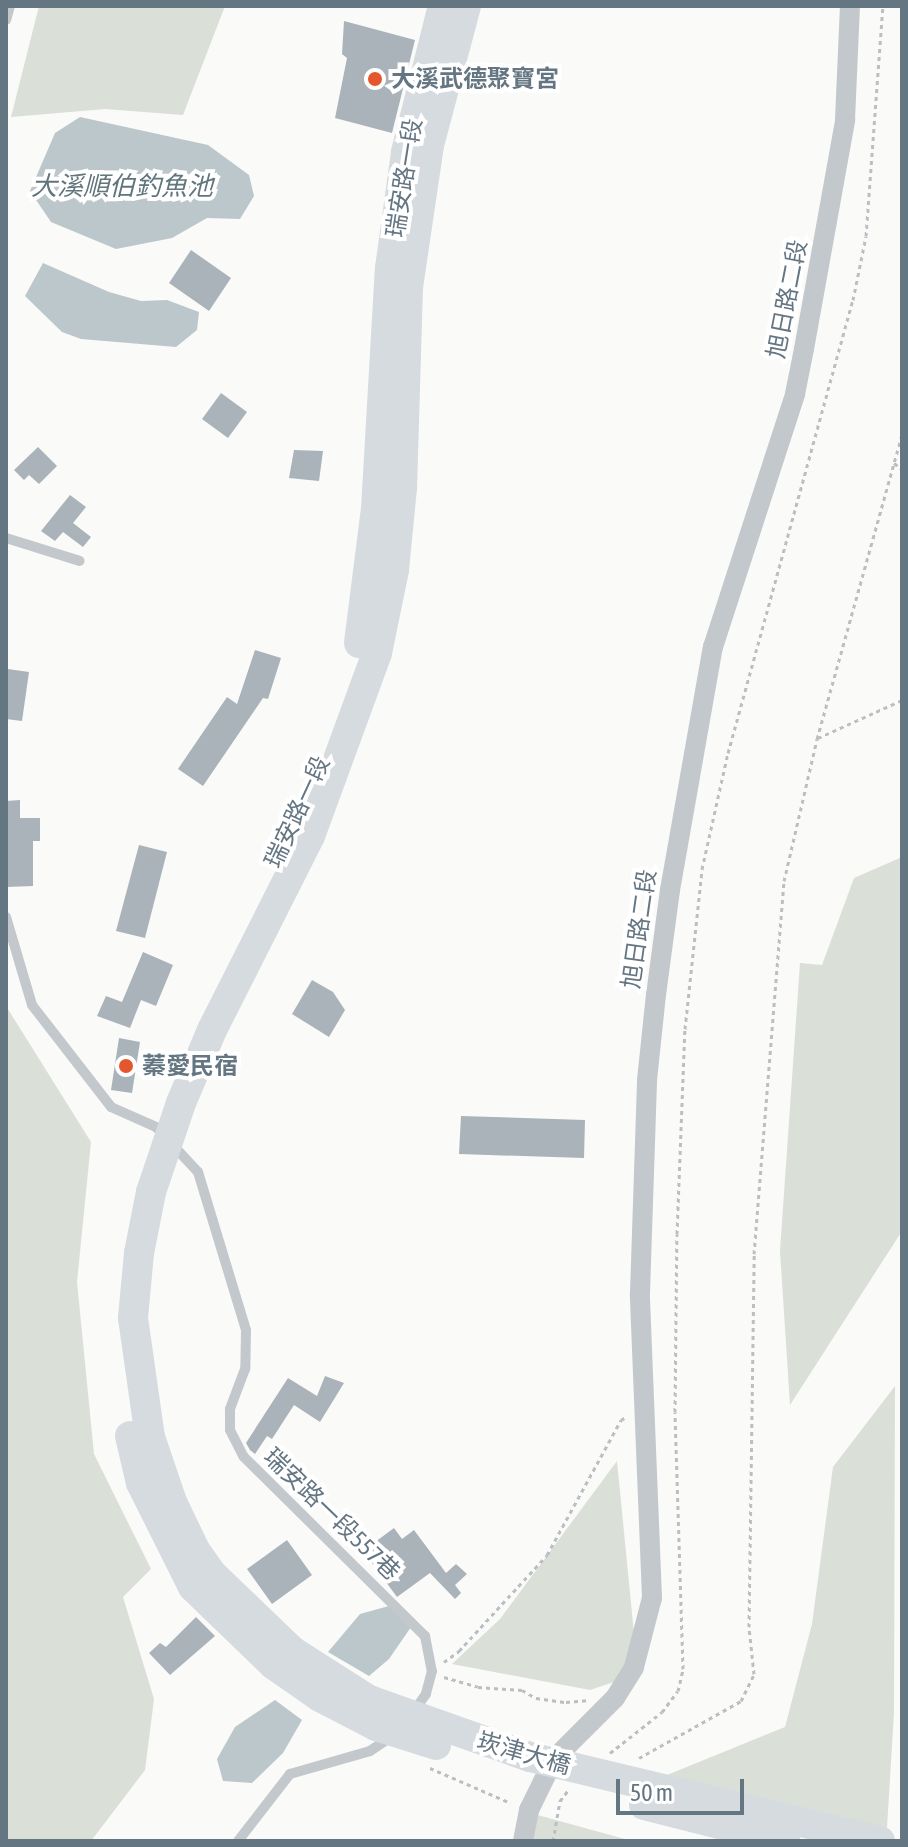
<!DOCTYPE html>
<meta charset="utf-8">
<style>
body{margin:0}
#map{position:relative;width:908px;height:1847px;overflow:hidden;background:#fafaf8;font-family:"Asap Condensed","Noto Sans TC",sans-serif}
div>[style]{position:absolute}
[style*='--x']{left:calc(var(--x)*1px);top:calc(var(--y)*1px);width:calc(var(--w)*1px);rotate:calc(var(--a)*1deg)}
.green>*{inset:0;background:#dadfd7}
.water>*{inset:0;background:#bbc7cb}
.building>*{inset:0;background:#aab3b9}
.path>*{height:3px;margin-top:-1.5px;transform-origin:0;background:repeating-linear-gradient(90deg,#bbbfc2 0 4px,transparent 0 8px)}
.service>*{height:10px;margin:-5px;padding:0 5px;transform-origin:5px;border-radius:5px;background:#c3c8cc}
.minor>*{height:20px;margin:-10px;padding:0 10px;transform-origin:10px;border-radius:10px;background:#c3c8cc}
.primary>*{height:30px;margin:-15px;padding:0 15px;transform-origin:15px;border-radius:15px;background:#d6dbdf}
.dots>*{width:22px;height:22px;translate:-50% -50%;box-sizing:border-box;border:4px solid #fff;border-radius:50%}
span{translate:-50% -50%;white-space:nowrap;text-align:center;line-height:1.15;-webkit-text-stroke:8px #fff;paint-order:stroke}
.poi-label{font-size:24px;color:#657683;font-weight:700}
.left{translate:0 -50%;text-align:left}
.street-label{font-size:24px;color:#657683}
.water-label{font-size:26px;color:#60757c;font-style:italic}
.frame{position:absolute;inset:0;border:8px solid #657683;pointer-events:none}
.scale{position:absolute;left:616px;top:1779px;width:128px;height:36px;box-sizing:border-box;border:4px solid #657683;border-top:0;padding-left:10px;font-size:24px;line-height:28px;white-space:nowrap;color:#657683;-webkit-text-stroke:6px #fff;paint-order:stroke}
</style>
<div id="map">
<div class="green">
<i style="clip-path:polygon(39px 6px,225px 6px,183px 115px,105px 109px,11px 117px)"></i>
<i style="clip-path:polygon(902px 857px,902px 1231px,790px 1405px,780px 1251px,800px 963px,822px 965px,854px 878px)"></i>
<i style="clip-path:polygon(6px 1006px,91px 1142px,77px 1282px,94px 1454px,151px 1569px,123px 1597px,154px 1699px,145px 1770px,91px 1841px,6px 1841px)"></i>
<i style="clip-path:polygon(895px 1386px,894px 1712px,887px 1828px,667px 1775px,785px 1727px,812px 1624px,833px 1467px)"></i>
<i style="clip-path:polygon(617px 1461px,636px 1654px,620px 1680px,590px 1690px,452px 1664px,500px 1619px)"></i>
<i style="clip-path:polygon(534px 1814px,632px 1841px,533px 1841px)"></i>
</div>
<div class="water">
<i style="clip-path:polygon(80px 117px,208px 145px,249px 175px,254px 196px,240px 219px,207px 218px,172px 238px,116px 249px,51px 222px,30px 191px,55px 133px)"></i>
<i style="clip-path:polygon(43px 263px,109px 292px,141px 301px,167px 300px,199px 312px,197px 330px,176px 347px,81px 339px,62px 332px,25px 296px)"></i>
<i style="clip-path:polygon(389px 1606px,411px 1627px,389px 1659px,369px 1676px,328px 1652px,360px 1614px)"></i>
<i style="clip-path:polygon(275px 1700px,302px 1720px,283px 1753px,252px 1783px,223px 1781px,217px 1759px,235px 1727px)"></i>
</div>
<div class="building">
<i style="clip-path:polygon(344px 21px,415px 40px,392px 133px,335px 118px,347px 58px,342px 54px)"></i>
<i style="clip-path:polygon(191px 250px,231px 278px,209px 311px,169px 283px)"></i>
<i style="clip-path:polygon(221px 393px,247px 412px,228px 438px,202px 419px)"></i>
<i style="clip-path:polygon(38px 447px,57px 466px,39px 484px,29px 475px,24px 480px,14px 470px)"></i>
<i style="clip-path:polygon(294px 450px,323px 451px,319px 481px,289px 478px)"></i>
<i style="clip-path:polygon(70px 495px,86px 507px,73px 523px,91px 537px,83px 547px,63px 532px,55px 541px,41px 531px)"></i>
<i style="clip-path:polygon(255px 650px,281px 658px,268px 699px,263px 698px,203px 786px,178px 769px,227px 697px,237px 704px)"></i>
<i style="clip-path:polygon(8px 669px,29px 672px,22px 721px,6px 719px)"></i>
<i style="clip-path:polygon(20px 800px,20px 818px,40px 818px,40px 841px,33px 841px,33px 886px,6px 887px,6px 801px)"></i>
<i style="clip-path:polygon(139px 845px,167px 852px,145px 938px,116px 931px)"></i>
<i style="clip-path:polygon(143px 952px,173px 965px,156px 1006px,141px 1000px,130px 1028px,97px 1016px,106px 996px,122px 1002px)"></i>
<i style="clip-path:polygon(312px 980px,333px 992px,345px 1010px,329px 1037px,292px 1014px)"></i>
<i style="clip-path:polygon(119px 1038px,140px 1042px,132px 1093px,111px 1090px)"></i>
<i style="clip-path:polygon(461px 1116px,585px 1120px,584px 1158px,459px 1154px)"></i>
<i style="clip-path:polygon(325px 1376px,344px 1383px,320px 1422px,294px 1405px,272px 1439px,267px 1436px,255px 1454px,250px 1450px,246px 1443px,288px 1378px,317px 1396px)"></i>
<i style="clip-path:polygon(394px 1528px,402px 1539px,414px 1530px,446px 1573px,456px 1564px,467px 1574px,455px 1585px,461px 1593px,455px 1599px,430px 1573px,397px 1597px,363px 1551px)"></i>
<i style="clip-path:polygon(287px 1540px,312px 1575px,272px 1604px,247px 1569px)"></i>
<i style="clip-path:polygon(196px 1617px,215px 1636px,170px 1675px,149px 1653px,160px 1643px,166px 1647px)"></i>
</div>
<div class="path">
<i style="--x:894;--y:463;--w:10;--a:37"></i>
<i style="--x:818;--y:738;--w:92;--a:-24.3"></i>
<i style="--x:444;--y:1662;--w:19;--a:-36"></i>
<i style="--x:459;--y:1651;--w:130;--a:-47.5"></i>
<i style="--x:547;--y:1555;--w:154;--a:-61.3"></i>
<i style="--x:621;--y:1420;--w:6;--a:-31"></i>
<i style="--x:444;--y:1677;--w:35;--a:16"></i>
<i style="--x:478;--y:1687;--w:44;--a:3.9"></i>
<i style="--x:522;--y:1690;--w:16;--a:30"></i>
<i style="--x:536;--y:1698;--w:30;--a:8"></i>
<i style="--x:566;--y:1702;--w:21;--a:-5"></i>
<i style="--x:610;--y:1753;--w:66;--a:-38.3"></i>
<i style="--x:662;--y:1712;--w:26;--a:-53"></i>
<i style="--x:678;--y:1691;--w:23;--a:-77"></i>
<i style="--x:683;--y:1669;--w:257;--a:-91.8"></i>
<i style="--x:675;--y:1412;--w:178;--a:-89.4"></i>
<i style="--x:677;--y:1234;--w:205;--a:-87.8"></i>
<i style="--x:685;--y:1029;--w:161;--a:-83.9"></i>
<i style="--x:702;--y:869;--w:119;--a:-77.4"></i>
<i style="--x:728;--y:753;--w:470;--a:-74.6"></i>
<i style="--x:853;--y:300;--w:65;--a:-78.5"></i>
<i style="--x:866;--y:236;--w:231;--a:-85.8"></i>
<i style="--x:639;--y:1758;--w:117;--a:-29.2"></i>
<i style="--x:741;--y:1701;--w:30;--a:-64"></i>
<i style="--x:754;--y:1674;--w:47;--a:-96.1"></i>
<i style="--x:749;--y:1627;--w:373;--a:-89.2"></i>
<i style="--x:754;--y:1254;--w:374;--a:-85.4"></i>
<i style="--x:784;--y:881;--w:146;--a:-76.9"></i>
<i style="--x:817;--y:739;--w:317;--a:-74.4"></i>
<i style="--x:430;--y:1768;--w:88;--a:23.4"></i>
<i style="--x:553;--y:1841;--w:41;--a:-80.1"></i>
<i style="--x:560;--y:1801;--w:15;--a:-53"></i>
</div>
<div class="service">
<i style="--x:6;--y:20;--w:15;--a:-74"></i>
<i style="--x:6;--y:538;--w:77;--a:17.3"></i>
<i style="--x:6;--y:917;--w:92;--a:73.5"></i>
<i style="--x:32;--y:1005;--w:129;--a:52.2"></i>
<i style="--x:111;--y:1107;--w:49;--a:24"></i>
<i style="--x:156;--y:1127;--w:62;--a:47"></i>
<i style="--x:198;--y:1172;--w:165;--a:73.1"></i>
<i style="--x:246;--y:1330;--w:39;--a:91"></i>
<i style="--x:245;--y:1369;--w:43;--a:110.6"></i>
<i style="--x:230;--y:1409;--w:21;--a:90"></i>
<i style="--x:230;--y:1430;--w:30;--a:63"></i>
<i style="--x:244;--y:1457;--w:255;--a:44.7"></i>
<i style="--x:425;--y:1636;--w:36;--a:79"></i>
<i style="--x:432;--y:1671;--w:24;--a:105"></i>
<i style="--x:426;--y:1694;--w:24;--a:125"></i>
<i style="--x:238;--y:1841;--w:85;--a:-52.2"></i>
<i style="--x:290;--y:1774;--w:83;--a:-16"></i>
<i style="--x:370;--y:1751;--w:25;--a:-34"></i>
</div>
<div class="minor">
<i style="--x:523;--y:1841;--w:32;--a:-79"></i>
<i style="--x:529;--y:1810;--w:57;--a:-63.9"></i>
<i style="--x:554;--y:1759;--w:86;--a:-45"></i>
<i style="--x:615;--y:1698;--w:36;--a:-58"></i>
<i style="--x:634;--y:1667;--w:71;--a:-75.4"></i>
<i style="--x:652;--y:1598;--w:305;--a:-92.3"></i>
<i style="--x:640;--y:1293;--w:213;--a:-88.1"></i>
<i style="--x:647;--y:1080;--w:85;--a:-84"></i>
<i style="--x:656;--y:995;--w:106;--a:-82.4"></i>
<i style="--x:670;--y:890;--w:247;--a:-80"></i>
<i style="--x:713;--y:647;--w:266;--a:-72"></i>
<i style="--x:795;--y:394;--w:46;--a:-78.7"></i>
<i style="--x:804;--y:349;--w:233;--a:-79.8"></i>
<i style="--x:845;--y:120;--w:114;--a:-87.5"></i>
</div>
<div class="primary">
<i style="--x:466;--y:6;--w:144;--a:104.9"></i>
<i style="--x:429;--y:145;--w:144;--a:98.4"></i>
<i style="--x:408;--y:287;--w:201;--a:91.7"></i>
<i style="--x:402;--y:488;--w:82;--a:95.6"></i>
<i style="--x:394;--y:570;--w:85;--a:101.6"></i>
<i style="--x:377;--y:653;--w:195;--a:110.1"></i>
<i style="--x:310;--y:836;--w:217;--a:116.8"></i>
<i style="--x:212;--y:1030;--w:79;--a:113"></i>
<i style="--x:181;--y:1103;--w:94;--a:108.6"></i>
<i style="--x:151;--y:1192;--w:62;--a:101.1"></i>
<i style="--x:139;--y:1253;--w:65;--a:95.3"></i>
<i style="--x:133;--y:1318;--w:120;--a:81.9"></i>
<i style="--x:150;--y:1437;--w:69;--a:71.3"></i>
<i style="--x:172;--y:1502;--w:53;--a:64.4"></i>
<i style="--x:195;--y:1550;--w:28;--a:55"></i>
<i style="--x:211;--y:1573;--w:112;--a:43.9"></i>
<i style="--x:292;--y:1651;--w:91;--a:32.5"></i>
<i style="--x:369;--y:1700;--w:171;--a:19.5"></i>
<i style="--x:530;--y:1757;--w:360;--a:13.5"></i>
<i style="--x:359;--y:643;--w:135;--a:-82.8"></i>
<i style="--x:376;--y:509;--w:241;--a:-86.7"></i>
<i style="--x:390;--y:268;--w:117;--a:-82.1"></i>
<i style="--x:406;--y:152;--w:151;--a:-75.8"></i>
<i style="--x:130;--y:1436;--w:48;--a:76.8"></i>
<i style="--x:141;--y:1483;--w:116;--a:63.4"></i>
<i style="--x:193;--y:1587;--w:112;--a:43.9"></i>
<i style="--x:274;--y:1665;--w:56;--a:34.8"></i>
<i style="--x:320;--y:1697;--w:63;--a:27.4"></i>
<i style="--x:376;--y:1726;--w:63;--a:17.6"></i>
<i style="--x:644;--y:1805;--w:146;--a:14.2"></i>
</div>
<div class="dots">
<i style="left:375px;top:79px;background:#e4572e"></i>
<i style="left:126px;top:1066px;background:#e4572e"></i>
</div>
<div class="poi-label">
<span class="left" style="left:391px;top:79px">大溪武德聚寶宮</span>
<span class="left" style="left:142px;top:1066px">蓁愛民宿</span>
</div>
<div class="street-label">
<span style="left:404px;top:178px;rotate:-81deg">瑞安路一段</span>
<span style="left:787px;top:299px;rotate:-79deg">旭日路二段</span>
<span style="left:297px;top:812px;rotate:-65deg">瑞安路一段</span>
<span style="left:639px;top:929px;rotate:-82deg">旭日路二段</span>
<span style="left:332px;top:1514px;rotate:44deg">瑞安路一段557巷</span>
<span style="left:524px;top:1753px;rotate:16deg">崁津大橋</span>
</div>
<div class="water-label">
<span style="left:122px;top:187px">大溪順伯釣魚池</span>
</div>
<div class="frame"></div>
<div class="scale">50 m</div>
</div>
